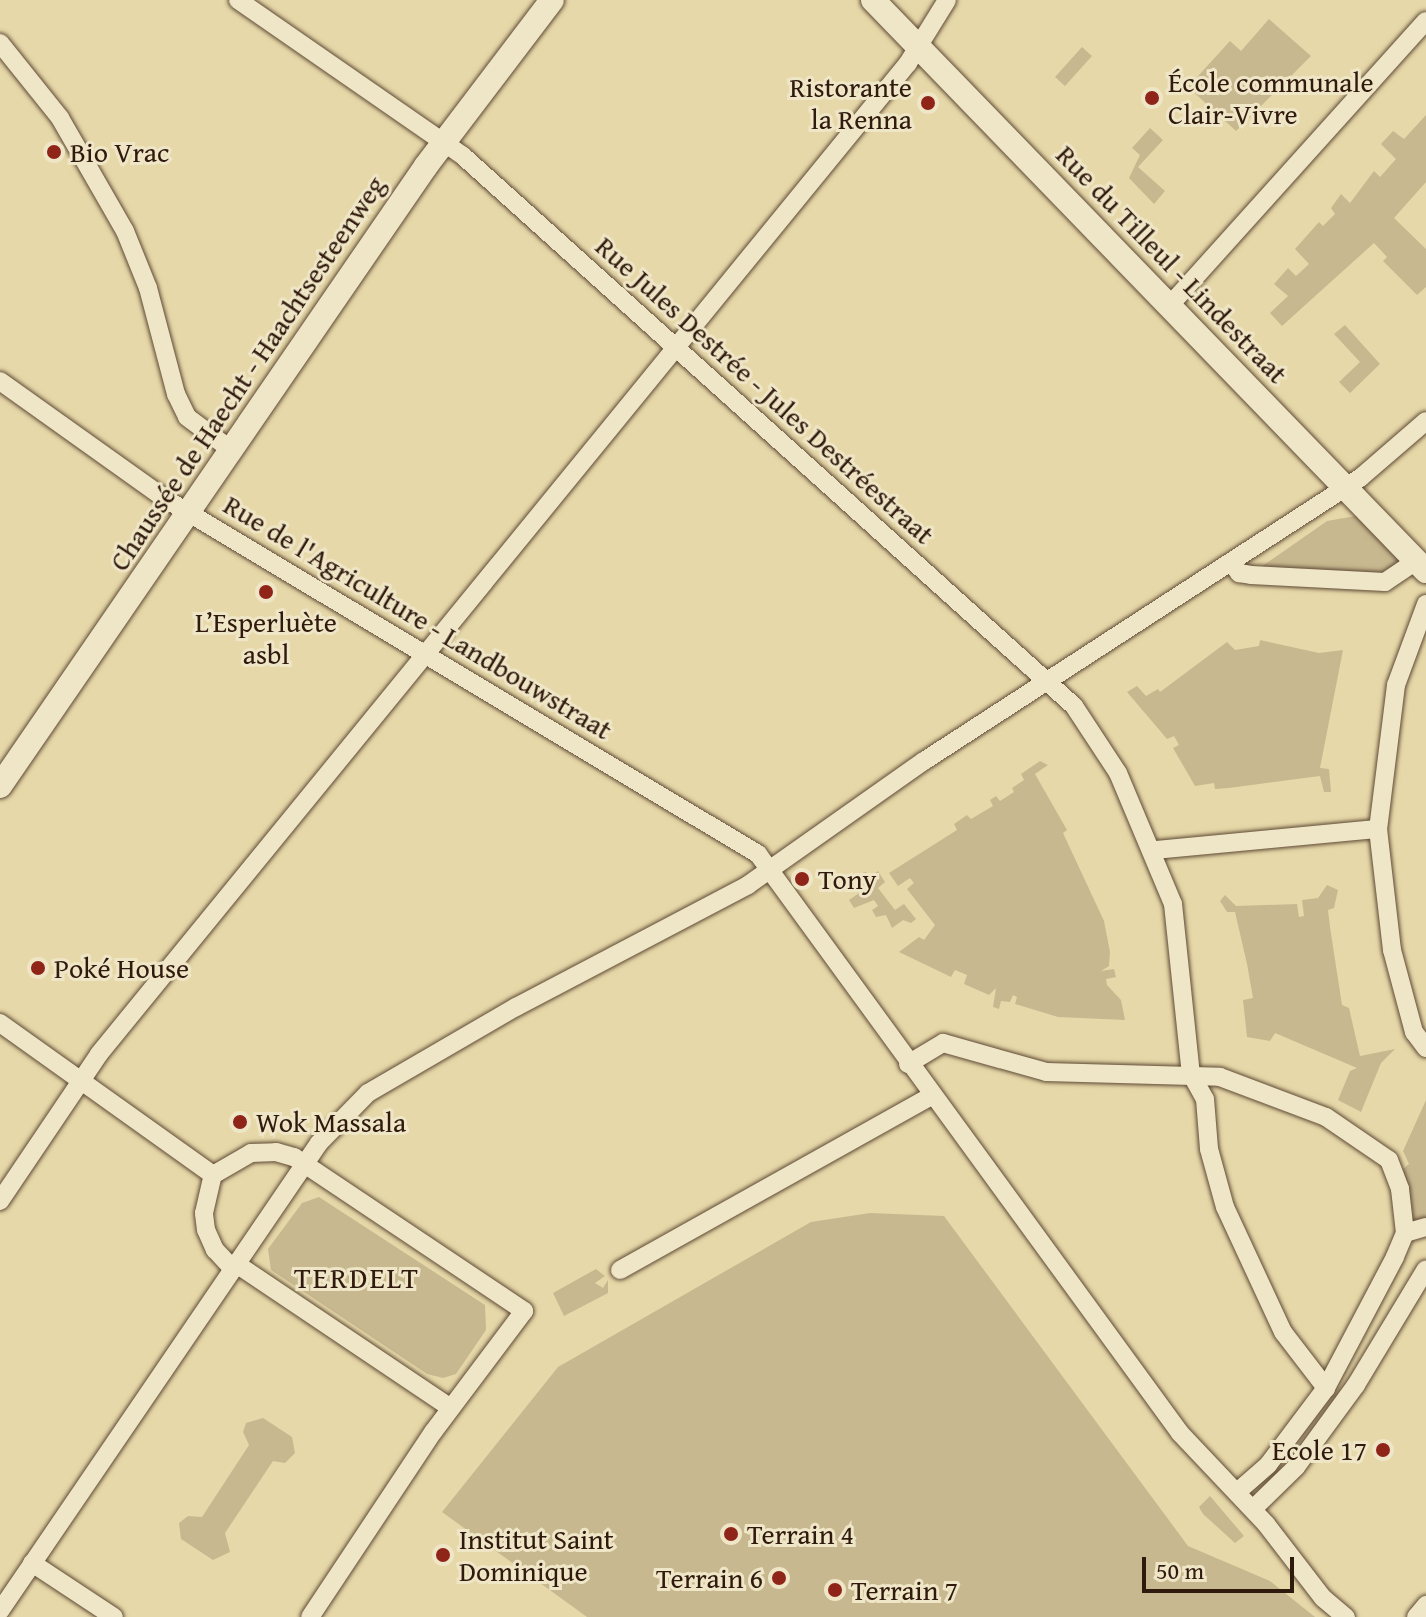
<!DOCTYPE html>
<meta charset="utf-8">
<style>
body{margin:0}
#map{position:relative;width:1426px;height:1617px;overflow:hidden;background:#e7d8a9;font-family:"Gentium Book Plus",serif}
div>[style]{position:absolute}
[style*='--x']{left:calc(var(--x)*1px);top:calc(var(--y)*1px);width:calc(var(--w)*1px);rotate:calc(var(--a)*1deg)}
.green>*{inset:0;background:#c8b88f}
.roads{filter:drop-shadow(0 0 2px #5e4a35) drop-shadow(0 0 2px #5e4a35)}
.street>*{height:18px;margin:-9px;padding:0 9px;transform-origin:9px;border-radius:9px;background:#efe6c7}
.secondary>*{height:24px;margin:-12px;padding:0 12px;transform-origin:12px;border-radius:12px;background:#efe6c7}
.dots>*{width:22px;height:22px;translate:-50% -50%;box-sizing:border-box;border:4px solid #efe6c7;border-radius:50%}
span{translate:-50% -50%;white-space:nowrap;text-align:center;line-height:1.15;-webkit-text-stroke:6px #efe6c7;paint-order:stroke}
.poi-label{font-size:28px;color:#301a0e}
.left{translate:0 -50%;text-align:left}
.right{translate:-100% -50%;text-align:right}
.street-label{font-size:28px;color:#301a0e}
.neighbourhood-label{font-size:30px;color:#301a0e;letter-spacing:2px}
.scale{position:absolute;left:1142px;top:1557px;width:152px;height:36px;box-sizing:border-box;border:4px solid #301a0e;border-top:0;padding-left:10px;font-size:24px;line-height:28px;white-space:nowrap;color:#301a0e;-webkit-text-stroke:6px #efe6c7;paint-order:stroke}
</style>
<div id="map">
<div class="green">
<i style="clip-path:polygon(1269px 19px,1311px 56px,1236px 131px,1188px 87px,1230px 41px,1241px 51px)"></i>
<i style="clip-path:polygon(1082px 47px,1092px 56px,1065px 86px,1055px 77px)"></i>
<i style="clip-path:polygon(1426px 115px,1426px 182px,1394px 218px,1426px 249px,1426px 287px,1417px 295px,1383px 261px,1387px 257px,1374px 243px,1282px 326px,1270px 313px,1288px 296px,1274px 284px,1288px 268px,1296px 276px,1309px 264px,1295px 249px,1319px 222px,1323px 226px,1335px 214px,1331px 208px,1341px 194px,1350px 203px,1374px 171px,1380px 177px,1396px 159px,1381px 144px,1393px 131px,1404px 139px)"></i>
<i style="clip-path:polygon(1150px 128px,1163px 140px,1138px 167px,1165px 191px,1154px 204px,1129px 178px,1140px 155px,1132px 148px)"></i>
<i style="clip-path:polygon(1345px 325px,1380px 364px,1350px 393px,1339px 382px,1360px 362px,1334px 334px)"></i>
<i style="clip-path:polygon(1361px 515px,1403px 565px,1388px 576px,1258px 569px,1327px 521px)"></i>
<i style="clip-path:polygon(1260px 640px,1319px 653px,1343px 650px,1320px 768px,1329px 769px,1331px 792px,1324px 792px,1320px 776px,1229px 788px,1215px 789px,1214px 783px,1195px 786px,1173px 748px,1179px 745px,1174px 736px,1167px 739px,1127px 692px,1137px 686px,1146px 696px,1158px 689px,1160px 692px,1227px 642px,1235px 650px,1259px 646px)"></i>
<i style="clip-path:polygon(1040px 761px,1048px 765px,1035px 774px,1067px 830px,1063px 833px,1104px 921px,1110px 952px,1109px 966px,1101px 971px,1114px 969px,1116px 977px,1106px 979px,1107px 985px,1121px 1000px,1125px 1020px,1058px 1017px,1015px 1004px,1017px 997px,1013px 995px,1010px 1002px,1001px 1001px,999px 1009px,993px 1007px,996px 988px,989px 995px,964px 984px,967px 975px,955px 970px,951px 977px,899px 952px,919px 937px,924px 940px,935px 925px,907px 889px,914px 883px,910px 878px,898px 886px,889px 873px,957px 830px,954px 824px,967px 815px,971px 819px,993px 806px,990px 800px,996px 796px,1000px 801px,1014px 792px,1012px 788px,1024px 780px,1021px 774px)"></i>
<i style="clip-path:polygon(878px 871px,885px 882px,878px 888px,895px 910px,904px 904px,916px 919px,911px 923px,903px 920px,892px 928px,886px 915px,876px 917px,872px 910px,878px 906px,874px 900px,854px 908px,849px 900px,865px 889px,855px 875px,866px 872px,870px 877px)"></i>
<i style="clip-path:polygon(1327px 885px,1338px 890px,1334px 908px,1328px 910px,1330px 927px,1342px 1005px,1349px 1008px,1360px 1056px,1395px 1049px,1381px 1063px,1361px 1112px,1338px 1100px,1350px 1071px,1357px 1068px,1275px 1033px,1270px 1041px,1247px 1037px,1243px 1000px,1253px 998px,1247px 964px,1235px 912px,1227px 912px,1220px 901px,1225px 895px,1236px 906px,1297px 904px,1299px 917px,1304px 916px,1302px 900px,1318px 898px)"></i>
<i style="clip-path:polygon(1426px 1100px,1426px 1222px,1410px 1223px,1403px 1169px,1409px 1164px,1403px 1151px)"></i>
<i style="clip-path:polygon(319px 1197px,485px 1305px,486px 1330px,456px 1374px,443px 1378px,427px 1374px,271px 1270px,268px 1249px,302px 1203px)"></i>
<i style="clip-path:polygon(870px 1213px,944px 1216px,1188px 1546px,1270px 1581px,1315px 1617px,587px 1617px,442px 1512px,558px 1367px,811px 1222px)"></i>
<i style="clip-path:polygon(596px 1269px,605px 1276px,595px 1283px,603px 1288px,608px 1280px,608px 1293px,564px 1316px,553px 1293px)"></i>
<i style="clip-path:polygon(263px 1418px,292px 1437px,295px 1453px,285px 1463px,273px 1461px,225px 1533px,230px 1552px,213px 1560px,181px 1539px,179px 1523px,188px 1516px,202px 1517px,249px 1445px,243px 1432px,246px 1423px)"></i>
<i style="clip-path:polygon(1210px 1496px,1244px 1536px,1235px 1543px,1203px 1514px,1199px 1507px)"></i>
</div>
<div class="roads">
<div class="street">
<i style="--x:238;--y:0;--w:274;--a:34.7"></i>
<i style="--x:463;--y:156;--w:822;--a:41.99"></i>
<i style="--x:1074;--y:706;--w:80;--a:56.7"></i>
<i style="--x:1118;--y:773;--w:142;--a:67.2"></i>
<i style="--x:1173;--y:904;--w:171;--a:84"></i>
<i style="--x:1191;--y:1074;--w:29;--a:61"></i>
<i style="--x:1205;--y:1099;--w:50;--a:85.4"></i>
<i style="--x:1209;--y:1149;--w:60;--a:74.6"></i>
<i style="--x:1225;--y:1207;--w:138;--a:65.1"></i>
<i style="--x:1283;--y:1332;--w:71;--a:52.5"></i>
<i style="--x:0;--y:43;--w:96;--a:51.3"></i>
<i style="--x:60;--y:118;--w:130;--a:60.1"></i>
<i style="--x:125;--y:231;--w:61;--a:68"></i>
<i style="--x:148;--y:288;--w:110;--a:75.2"></i>
<i style="--x:176;--y:394;--w:25;--a:64"></i>
<i style="--x:187;--y:417;--w:54;--a:36.7"></i>
<i style="--x:1170;--y:305;--w:382;--a:-48"></i>
<i style="--x:0;--y:381;--w:201;--a:35.5"></i>
<i style="--x:164;--y:498;--w:693;--a:30.94"></i>
<i style="--x:758;--y:854;--w:716;--a:53.91"></i>
<i style="--x:1180;--y:1433;--w:125;--a:46.6"></i>
<i style="--x:1266;--y:1524;--w:93;--a:52.4"></i>
<i style="--x:1323;--y:1598;--w:30;--a:40"></i>
<i style="--x:1231;--y:562;--w:14;--a:54"></i>
<i style="--x:1239;--y:573;--w:12;--a:9"></i>
<i style="--x:1251;--y:575;--w:134;--a:3"></i>
<i style="--x:1385;--y:582;--w:37;--a:-34"></i>
<i style="--x:1426;--y:604;--w:86;--a:110.3"></i>
<i style="--x:1396;--y:685;--w:145;--a:97.1"></i>
<i style="--x:1378;--y:829;--w:122;--a:83.4"></i>
<i style="--x:1392;--y:950;--w:85;--a:75"></i>
<i style="--x:1414;--y:1032;--w:20;--a:53"></i>
<i style="--x:1155;--y:850;--w:224;--a:-5.4"></i>
<i style="--x:0;--y:1023;--w:262;--a:35.5"></i>
<i style="--x:908;--y:1064;--w:41;--a:-31"></i>
<i style="--x:943;--y:1043;--w:107;--a:15.7"></i>
<i style="--x:1046;--y:1072;--w:174;--a:1.6"></i>
<i style="--x:1220;--y:1077;--w:113;--a:20.7"></i>
<i style="--x:1326;--y:1117;--w:76;--a:34.3"></i>
<i style="--x:1389;--y:1160;--w:31;--a:69"></i>
<i style="--x:1400;--y:1189;--w:44;--a:83.5"></i>
<i style="--x:1405;--y:1233;--w:26;--a:113"></i>
<i style="--x:1395;--y:1257;--w:148;--a:117.8"></i>
<i style="--x:1326;--y:1388;--w:96;--a:127"></i>
<i style="--x:1268;--y:1465;--w:41;--a:138.9"></i>
<i style="--x:0;--y:1201;--w:177;--a:-56"></i>
<i style="--x:99;--y:1054;--w:1279;--a:-50.77"></i>
<i style="--x:908;--y:63;--w:74;--a:-58.2"></i>
<i style="--x:1405;--y:1233;--w:22;--a:-16"></i>
<i style="--x:235;--y:1263;--w:260;--a:33.9"></i>
<i style="--x:232;--y:1268;--w:25;--a:-133"></i>
<i style="--x:215;--y:1250;--w:22;--a:-114"></i>
<i style="--x:206;--y:1230;--w:17;--a:-97"></i>
<i style="--x:204;--y:1213;--w:39;--a:-77"></i>
<i style="--x:213;--y:1175;--w:44;--a:-30.1"></i>
<i style="--x:251;--y:1153;--w:25;--a:-2"></i>
<i style="--x:276;--y:1152;--w:19;--a:16"></i>
<i style="--x:294;--y:1157;--w:277;--a:33.8"></i>
<i style="--x:524;--y:1311;--w:151;--a:126.9"></i>
<i style="--x:433;--y:1432;--w:222;--a:123.6"></i>
<i style="--x:620;--y:1270;--w:356;--a:-29.2"></i>
<i style="--x:1253;--y:1509;--w:60;--a:-44.3"></i>
<i style="--x:1296;--y:1467;--w:102;--a:-53.8"></i>
<i style="--x:1356;--y:1385;--w:135;--a:-58.9"></i>
<i style="--x:32;--y:1563;--w:98;--a:33.4"></i>
<i style="--x:0;--y:1611;--w:566;--a:-55.72"></i>
<i style="--x:319;--y:1143;--w:70;--a:-45.6"></i>
<i style="--x:368;--y:1093;--w:171;--a:-30.2"></i>
<i style="--x:516;--y:1007;--w:262;--a:-27.7"></i>
<i style="--x:748;--y:885;--w:215;--a:-35.2"></i>
<i style="--x:924;--y:761;--w:520;--a:-32.99"></i>
<i style="--x:1360;--y:478;--w:87;--a:-40.8"></i>
<i style="--x:1416;--y:1617;--w:16;--a:-50"></i>
</div>
<div class="secondary">
<i style="--x:873;--y:0;--w:795;--a:45.92"></i>
<i style="--x:0;--y:786;--w:752;--a:-55.51"></i>
<i style="--x:426;--y:166;--w:208;--a:-52.8"></i>
</div>
</div>
<div class="dots">
<i style="left:1152px;top:98px;background:#8f2418"></i>
<i style="left:928px;top:103px;background:#8f2418"></i>
<i style="left:54px;top:152px;background:#8f2418"></i>
<i style="left:266px;top:592px;background:#8f2418"></i>
<i style="left:802px;top:879px;background:#8f2418"></i>
<i style="left:38px;top:968px;background:#8f2418"></i>
<i style="left:240px;top:1122px;background:#8f2418"></i>
<i style="left:1383px;top:1450px;background:#8f2418"></i>
<i style="left:731px;top:1534px;background:#8f2418"></i>
<i style="left:443px;top:1555px;background:#8f2418"></i>
<i style="left:779px;top:1578px;background:#8f2418"></i>
<i style="left:835px;top:1590px;background:#8f2418"></i>
</div>
<div class="poi-label">
<span class="left" style="left:1168px;top:98px">École communale<br>Clair-Vivre</span>
<span class="right" style="left:912px;top:103px">Ristorante<br>la Renna</span>
<span class="left" style="left:70px;top:152px">Bio Vrac</span>
<span style="left:266px;top:638px">L’Esperluète<br>asbl</span>
<span class="left" style="left:818px;top:879px">Tony</span>
<span class="left" style="left:54px;top:968px">Poké House</span>
<span class="left" style="left:256px;top:1122px">Wok Massala</span>
<span class="right" style="left:1367px;top:1450px">Ecole 17</span>
<span class="left" style="left:747px;top:1534px">Terrain 4</span>
<span class="left" style="left:459px;top:1555px">Institut Saint<br>Dominique</span>
<span class="right" style="left:763px;top:1578px">Terrain 6</span>
<span class="left" style="left:851px;top:1590px">Terrain 7</span>
</div>
<div class="street-label">
<span style="left:1172px;top:264px;rotate:46deg">Rue du Tilleul - Lindestraat</span>
<span style="left:247px;top:373px;rotate:-56deg">Chaussée de Haecht - Haachtsesteenweg</span>
<span style="left:765px;top:390px;rotate:42deg">Rue Jules Destrée - Jules Destréestraat</span>
<span style="left:418px;top:617px;rotate:31deg">Rue de l'Agriculture - Landbouwstraat</span>
</div>
<div class="neighbourhood-label">
<span style="left:357px;top:1277px">TERDELT</span>
</div>
<div class="scale">50 m</div>
</div>
